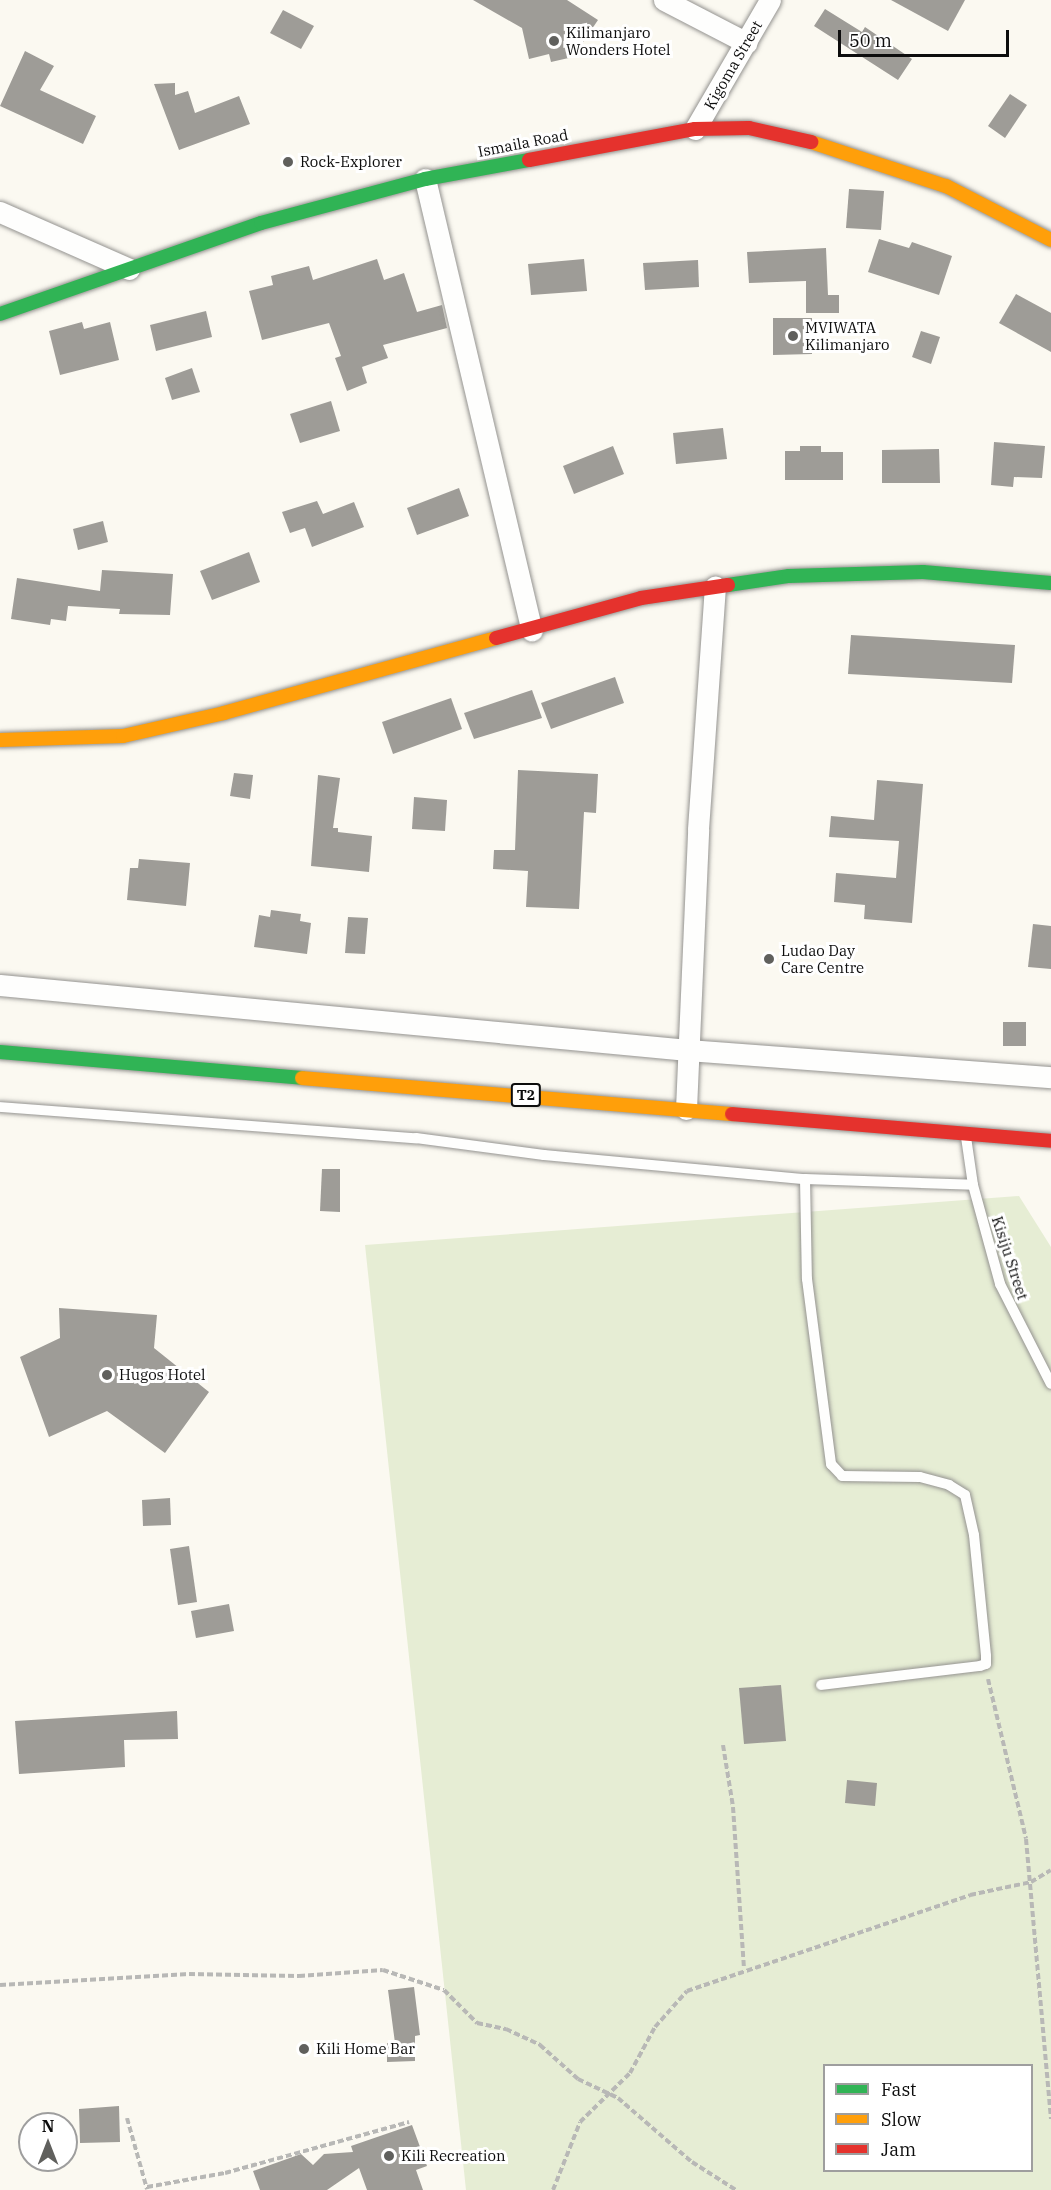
<!DOCTYPE html>
<style>
body{margin:0}
#map{position:relative;width:1051px;height:2190px;overflow:hidden;background:#fbf9f1;font-family:"IBM Plex Serif",serif}
div>[style]{position:absolute}
[style*='--x']{left:calc(var(--x)*1px);top:calc(var(--y)*1px);width:calc(var(--w)*1px);rotate:calc(var(--a)*1deg)}
.cemetery>*{inset:0;background:#e6edd4}
.building>*{inset:0;background:#9e9c97}
.path>*{height:4px;margin-top:-2px;transform-origin:0;background:repeating-linear-gradient(90deg,#b8b8b6 0 6px,transparent 0 9px)}
.roads{filter:drop-shadow(0 0 2px #949390) drop-shadow(0 0 2px #949390)}
.lane>*{height:10px;margin:-5px;padding:0 5px;transform-origin:5px;border-radius:5px;background:#fefefd}
.street>*{height:21px;margin:-10.5px;padding:0 10.5px;transform-origin:10.5px;border-radius:10.5px;background:#fefefd}
.fast>*{height:14px;margin:-7px;padding:0 7px;transform-origin:7px;border-radius:7px;background:#30b455}
.slow>*{height:14px;margin:-7px;padding:0 7px;transform-origin:7px;border-radius:7px;background:#ff9f0a}
.jam>*{height:14px;margin:-7px;padding:0 7px;transform-origin:7px;border-radius:7px;background:#e5322d}
.dots>*{width:16px;height:16px;translate:-50% -50%;box-sizing:border-box;border:3px solid #fff;border-radius:50%}
span{translate:-50% -50%;white-space:nowrap;text-align:center;line-height:1.15;-webkit-text-stroke:6px #fff;paint-order:stroke}
.shield-label span{padding:2px 4px;background:#fff;border:2px solid;border-radius:4px;-webkit-text-stroke-width:0}
.shield-label{font-size:14px;color:#0d0d0d;font-weight:700}
.poi-label{font-size:15px;color:#0d0d0d}
.left{translate:0 -50%;text-align:left}
.street-label{font-size:15px;color:#0d0d0d}
.legend{position:absolute;left:823px;top:2064px;width:210px;height:108px;box-sizing:border-box;background:#fff;border:2px solid #9e9e9e;margin:0;padding:8px 10px;list-style:none;font-size:18px;color:#0d0d0d}
.legend li{display:flex;align-items:center;gap:12px;height:30px}
.legend b{width:30px;border:2px solid #9e9e9e}
.north{position:absolute;left:18px;top:2112px;width:60px;height:60px;box-sizing:border-box;background:#fff;border:2px solid #9e9e9e;border-radius:50%;rotate:0deg;font-size:16px;font-weight:700;line-height:24px;text-align:center;color:#0d0d0d}
.north::after{content:'';display:block;margin:auto;width:21px;height:27px;background:#60605d;clip-path:polygon(50% 0,100% 100%,50% 72%,0 100%)}
.scale{position:absolute;left:838px;top:30px;width:171px;height:27px;box-sizing:border-box;border:3px solid #0d0d0d;border-top:0;padding-left:8px;font-size:18px;line-height:21px;white-space:nowrap;color:#0d0d0d;-webkit-text-stroke:4px #fff;paint-order:stroke}
</style>
<div id="map">
<div class="cemetery">
<i style="clip-path:polygon(evenodd,1019px 1196px,1051px 1247px,1051px 2190px,466px 2190px,365px 1245px,1019px 1196px,824px 2066px,1032px 2066px,1032px 2170px,824px 2170px,824px 2066px)"></i>
</div>
<div class="building">
<i style="clip-path:polygon(473px 0,567px 0,598px 20px,573px 57px,551px 62px,549px 54px,529px 59px,522px 28px)"></i>
<i style="clip-path:polygon(891px 0,965px 0,948px 31px)"></i>
<i style="clip-path:polygon(825px 9px,862px 32px,865px 27px,912px 59px,898px 80px,814px 26px)"></i>
<i style="clip-path:polygon(283px 10px,314px 26px,301px 49px,270px 33px)"></i>
<i style="clip-path:polygon(25px 51px,54px 66px,40px 90px,96px 116px,83px 144px,0 106px)"></i>
<i style="clip-path:polygon(175px 83px,175px 95px,188px 91px,195px 113px,239px 96px,250px 124px,179px 150px,154px 84px)"></i>
<i style="clip-path:polygon(1010px 94px,1027px 105px,1005px 138px,988px 126px)"></i>
<i style="clip-path:polygon(849px 189px,884px 191px,881px 230px,846px 228px)"></i>
<i style="clip-path:polygon(879px 239px,909px 248px,912px 242px,952px 256px,939px 295px,868px 272px)"></i>
<i style="clip-path:polygon(826px 248px,828px 295px,839px 295px,839px 313px,806px 313px,806px 281px,749px 283px,747px 252px)"></i>
<i style="clip-path:polygon(377px 259px,384px 280px,404px 273px,417px 312px,442px 305px,447px 328px,383px 345px,388px 358px,362px 367px,367px 383px,347px 391px,335px 358px,341px 356px,329px 323px,262px 340px,249px 291px,273px 285px,271px 276px,309px 266px,313px 280px)"></i>
<i style="clip-path:polygon(584px 259px,587px 291px,531px 295px,528px 264px)"></i>
<i style="clip-path:polygon(698px 260px,699px 287px,645px 290px,643px 263px)"></i>
<i style="clip-path:polygon(1016px 294px,1051px 313px,1051px 352px,999px 323px)"></i>
<i style="clip-path:polygon(206px 311px,212px 337px,156px 351px,150px 325px)"></i>
<i style="clip-path:polygon(773px 318px,812px 318px,812px 354px,773px 355px)"></i>
<i style="clip-path:polygon(82px 322px,84px 329px,110px 322px,119px 360px,60px 375px,49px 331px)"></i>
<i style="clip-path:polygon(921px 331px,940px 337px,931px 364px,912px 357px)"></i>
<i style="clip-path:polygon(192px 368px,200px 392px,172px 400px,165px 378px)"></i>
<i style="clip-path:polygon(331px 401px,340px 431px,300px 443px,290px 414px)"></i>
<i style="clip-path:polygon(723px 428px,727px 459px,676px 464px,673px 433px)"></i>
<i style="clip-path:polygon(994px 442px,1045px 446px,1042px 478px,1014px 477px,1013px 487px,991px 485px)"></i>
<i style="clip-path:polygon(613px 446px,624px 474px,574px 494px,563px 466px)"></i>
<i style="clip-path:polygon(800px 446px,821px 446px,821px 452px,843px 452px,843px 480px,785px 480px,785px 451px,800px 451px)"></i>
<i style="clip-path:polygon(939px 449px,940px 483px,882px 483px,882px 450px)"></i>
<i style="clip-path:polygon(459px 488px,469px 516px,417px 535px,407px 508px)"></i>
<i style="clip-path:polygon(317px 501px,323px 514px,354px 502px,364px 527px,312px 547px,305px 528px,290px 533px,282px 512px)"></i>
<i style="clip-path:polygon(103px 521px,108px 542px,78px 550px,73px 529px)"></i>
<i style="clip-path:polygon(249px 552px,260px 582px,212px 600px,200px 571px)"></i>
<i style="clip-path:polygon(102px 570px,173px 574px,170px 615px,119px 614px,120px 609px,68px 606px,66px 621px,51px 619px,50px 625px,11px 619px,17px 578px,100px 591px)"></i>
<i style="clip-path:polygon(851px 635px,1015px 645px,1012px 683px,848px 674px)"></i>
<i style="clip-path:polygon(615px 677px,624px 703px,551px 729px,541px 703px)"></i>
<i style="clip-path:polygon(532px 690px,542px 718px,474px 739px,464px 713px)"></i>
<i style="clip-path:polygon(451px 698px,462px 729px,393px 754px,382px 722px)"></i>
<i style="clip-path:polygon(518px 770px,598px 774px,596px 813px,584px 812px,579px 909px,526px 907px,528px 871px,493px 869px,494px 850px,515px 850px)"></i>
<i style="clip-path:polygon(234px 773px,253px 775px,250px 799px,230px 796px)"></i>
<i style="clip-path:polygon(318px 775px,340px 778px,333px 828px,338px 828px,338px 832px,372px 836px,369px 872px,311px 866px)"></i>
<i style="clip-path:polygon(877px 780px,923px 784px,912px 923px,864px 919px,865px 905px,834px 902px,836px 873px,896px 878px,899px 841px,829px 837px,831px 816px,874px 820px)"></i>
<i style="clip-path:polygon(414px 797px,447px 800px,445px 831px,412px 829px)"></i>
<i style="clip-path:polygon(139px 859px,190px 863px,186px 906px,127px 900px,130px 868px,138px 868px)"></i>
<i style="clip-path:polygon(271px 910px,301px 914px,300px 921px,311px 923px,307px 954px,254px 947px,259px 915px,270px 917px)"></i>
<i style="clip-path:polygon(348px 917px,368px 918px,365px 954px,345px 953px)"></i>
<i style="clip-path:polygon(1033px 924px,1051px 926px,1051px 969px,1028px 967px)"></i>
<i style="clip-path:polygon(1003px 1022px,1026px 1022px,1026px 1046px,1003px 1046px)"></i>
<i style="clip-path:polygon(322px 1169px,340px 1169px,340px 1212px,320px 1211px)"></i>
<i style="clip-path:polygon(59px 1308px,157px 1315px,154px 1348px,209px 1392px,165px 1453px,107px 1411px,49px 1437px,20px 1357px,60px 1338px)"></i>
<i style="clip-path:polygon(170px 1498px,171px 1525px,143px 1526px,142px 1500px)"></i>
<i style="clip-path:polygon(189px 1546px,197px 1602px,178px 1605px,170px 1549px)"></i>
<i style="clip-path:polygon(229px 1604px,234px 1631px,196px 1638px,191px 1611px)"></i>
<i style="clip-path:polygon(781px 1685px,786px 1741px,744px 1744px,739px 1688px)"></i>
<i style="clip-path:polygon(177px 1711px,178px 1739px,124px 1740px,125px 1767px,19px 1774px,15px 1721px)"></i>
<i style="clip-path:polygon(847px 1780px,877px 1783px,875px 1806px,845px 1803px)"></i>
<i style="clip-path:polygon(414px 1987px,420px 2035px,415px 2036px,415px 2061px,387px 2062px,387px 2043px,395px 2043px,388px 1990px)"></i>
<i style="clip-path:polygon(119px 2106px,120px 2142px,80px 2143px,79px 2109px)"></i>
<i style="clip-path:polygon(412px 2125px,427px 2166px,416px 2170px,423px 2190px,367px 2190px,359px 2168px,327px 2190px,260px 2190px,253px 2171px,301px 2154px,313px 2165px,324px 2154px,353px 2152px,351px 2146px)"></i>
</div>
<div class="path">
<i style="--x:988;--y:1679;--w:164;--a:76.6"></i>
<i style="--x:1026;--y:1839;--w:281;--a:84.9"></i>
<i style="--x:723;--y:1745;--w:63;--a:80.8"></i>
<i style="--x:733;--y:1807;--w:162;--a:86.1"></i>
<i style="--x:0;--y:1985;--w:189;--a:-3.3"></i>
<i style="--x:189;--y:1974;--w:110;--a:1"></i>
<i style="--x:299;--y:1976;--w:84;--a:-4.1"></i>
<i style="--x:383;--y:1970;--w:64;--a:18.2"></i>
<i style="--x:444;--y:1990;--w:47;--a:45"></i>
<i style="--x:477;--y:2023;--w:30;--a:12"></i>
<i style="--x:506;--y:2029;--w:38;--a:25"></i>
<i style="--x:540;--y:2045;--w:51;--a:41.8"></i>
<i style="--x:578;--y:2079;--w:44;--a:25.4"></i>
<i style="--x:618;--y:2098;--w:98;--a:40.9"></i>
<i style="--x:692;--y:2162;--w:52;--a:32.5"></i>
<i style="--x:127;--y:2118;--w:74;--a:74.3"></i>
<i style="--x:147;--y:2187;--w:79;--a:-10.2"></i>
<i style="--x:225;--y:2173;--w:191;--a:-15.5"></i>
<i style="--x:553;--y:2190;--w:73;--a:-68.3"></i>
<i style="--x:580;--y:2122;--w:70;--a:-44.4"></i>
<i style="--x:630;--y:2073;--w:52;--a:-61.5"></i>
<i style="--x:655;--y:2027;--w:48;--a:-48.4"></i>
<i style="--x:687;--y:1991;--w:299;--a:-18.7"></i>
<i style="--x:970;--y:1895;--w:62;--a:-12"></i>
<i style="--x:1031;--y:1882;--w:23;--a:-31"></i>
</div>
<div class="roads">
<div class="lane">
<i style="--x:0;--y:1107;--w:417;--a:4.3"></i>
<i style="--x:416;--y:1138;--w:129;--a:7.6"></i>
<i style="--x:544;--y:1155;--w:262;--a:5.3"></i>
<i style="--x:805;--y:1179;--w:168;--a:2"></i>
<i style="--x:966;--y:1137;--w:49;--a:81.7"></i>
<i style="--x:973;--y:1185;--w:103;--a:74.7"></i>
<i style="--x:1000;--y:1284;--w:112;--a:63"></i>
<i style="--x:805;--y:1179;--w:100;--a:88.9"></i>
<i style="--x:807;--y:1279;--w:187;--a:82.6"></i>
<i style="--x:831;--y:1464;--w:16;--a:47"></i>
<i style="--x:842;--y:1476;--w:78;--a:0.7"></i>
<i style="--x:920;--y:1477;--w:30;--a:15"></i>
<i style="--x:949;--y:1485;--w:19;--a:32"></i>
<i style="--x:965;--y:1495;--w:41;--a:77.3"></i>
<i style="--x:974;--y:1535;--w:122;--a:84.3"></i>
<i style="--x:986;--y:1656;--w:8;--a:90"></i>
<i style="--x:986;--y:1664;--w:6;--a:162"></i>
<i style="--x:980;--y:1666;--w:160;--a:173.2"></i>
</div>
<div class="street">
<i style="--x:664;--y:0;--w:93;--a:27.4"></i>
<i style="--x:695;--y:129;--w:149;--a:-59.8"></i>
<i style="--x:425;--y:179;--w:464;--a:76.7"></i>
<i style="--x:0;--y:212;--w:141;--a:23.8"></i>
<i style="--x:0;--y:985;--w:691;--a:5.4"></i>
<i style="--x:688;--y:1050;--w:364;--a:4.3"></i>
<i style="--x:686;--y:1109;--w:280;--a:-87.5"></i>
<i style="--x:698;--y:829;--w:243;--a:-86"></i>
</div>
<div class="fast">
<i style="--x:0;--y:314;--w:276;--a:-19.2"></i>
<i style="--x:261;--y:223;--w:170;--a:-15"></i>
<i style="--x:425;--y:179;--w:106;--a:-10.4"></i>
<i style="--x:728;--y:585;--w:62;--a:-8.4"></i>
<i style="--x:789;--y:576;--w:134;--a:-1.7"></i>
<i style="--x:923;--y:572;--w:128;--a:4.9"></i>
<i style="--x:0;--y:1052;--w:303;--a:4.9"></i>
</div>
<div class="slow">
<i style="--x:811;--y:142;--w:142;--a:18.1"></i>
<i style="--x:946;--y:186;--w:118;--a:27.2"></i>
<i style="--x:0;--y:740;--w:123;--a:-1.9"></i>
<i style="--x:123;--y:736;--w:104;--a:-12.8"></i>
<i style="--x:224;--y:713;--w:282;--a:-15.4"></i>
<i style="--x:302;--y:1078;--w:432;--a:4.8"></i>
</div>
<div class="jam">
<i style="--x:529;--y:160;--w:169;--a:-10.6"></i>
<i style="--x:695;--y:129;--w:54;--a:-1.1"></i>
<i style="--x:749;--y:128;--w:64;--a:12.7"></i>
<i style="--x:496;--y:638;--w:150;--a:-15.4"></i>
<i style="--x:641;--y:598;--w:88;--a:-8.5"></i>
<i style="--x:732;--y:1114;--w:320;--a:4.8"></i>
</div>
</div>
<div class="dots">
<i style="left:554px;top:41px;background:#60605d"></i>
<i style="left:288px;top:162px;background:#60605d"></i>
<i style="left:793px;top:336px;background:#60605d"></i>
<i style="left:769px;top:959px;background:#60605d"></i>
<i style="left:107px;top:1375px;background:#60605d"></i>
<i style="left:304px;top:2049px;background:#60605d"></i>
<i style="left:389px;top:2156px;background:#60605d"></i>
</div>
<div class="shield-label">
<span style="left:526px;top:1095px">T2</span>
</div>
<div class="poi-label">
<span class="left" style="left:566px;top:41px">Kilimanjaro<br>Wonders Hotel</span>
<span class="left" style="left:300px;top:162px">Rock-Explorer</span>
<span class="left" style="left:805px;top:336px">MVIWATA<br>Kilimanjaro</span>
<span class="left" style="left:781px;top:959px">Ludao Day<br>Care Centre</span>
<span class="left" style="left:119px;top:1375px">Hugos Hotel</span>
<span class="left" style="left:316px;top:2049px">Kili Home Bar</span>
<span class="left" style="left:401px;top:2156px">Kili Recreation</span>
</div>
<div class="street-label">
<span style="left:733px;top:65px;rotate:-60deg">Kigoma Street</span>
<span style="left:523px;top:143px;rotate:-11deg">Ismaila Road</span>
<span style="left:1010px;top:1258px;rotate:72deg">Kisiju Street</span>
</div>
<ul class="legend">
<li><b style="height:8px;background:#30b455"></b>Fast</li>
<li><b style="height:8px;background:#ff9f0a"></b>Slow</li>
<li><b style="height:8px;background:#e5322d"></b>Jam</li>
</ul>
<div class="north">N</div>
<div class="scale">50 m</div>
</div>
